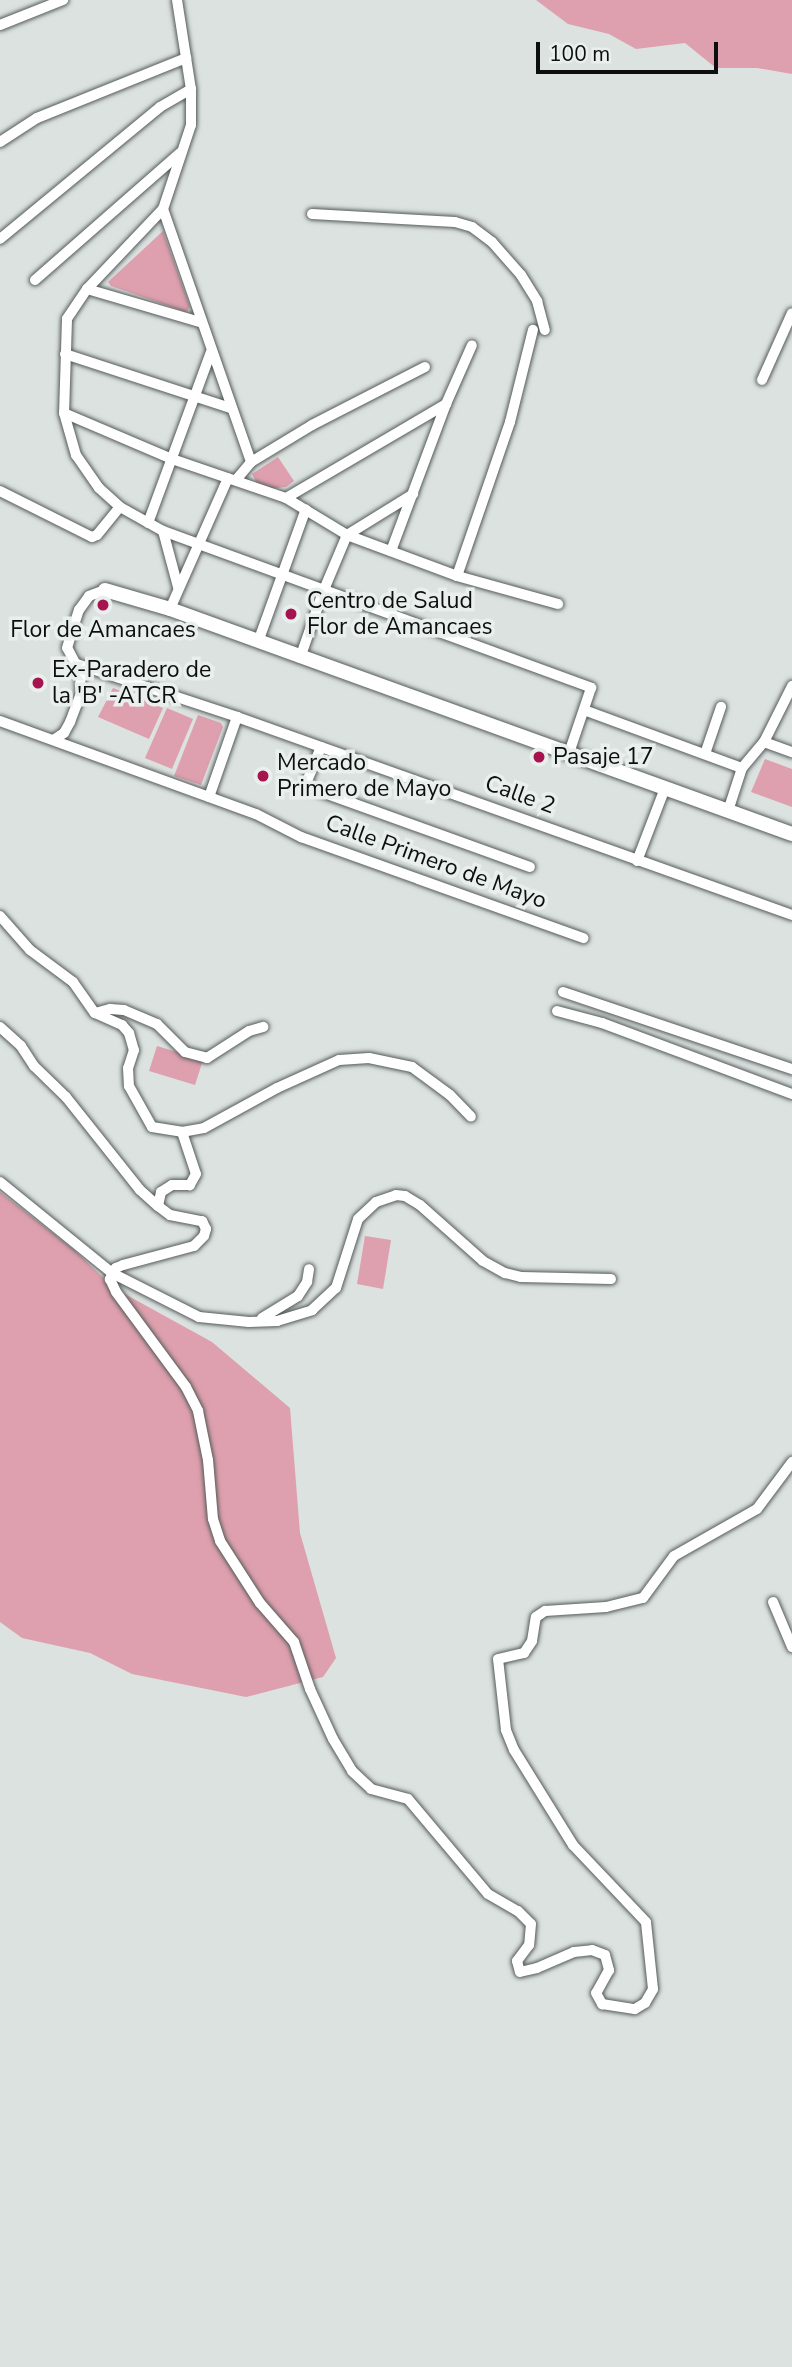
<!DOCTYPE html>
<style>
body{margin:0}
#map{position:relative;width:792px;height:2367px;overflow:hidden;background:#dbe2e0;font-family:"Nunito Sans",sans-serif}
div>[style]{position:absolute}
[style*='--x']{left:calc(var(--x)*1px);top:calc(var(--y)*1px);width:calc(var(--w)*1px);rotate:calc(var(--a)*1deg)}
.green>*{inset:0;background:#dea0ae}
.roads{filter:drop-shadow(0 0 2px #555b5a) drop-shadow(0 0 2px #555b5a)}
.minor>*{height:10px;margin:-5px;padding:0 5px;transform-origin:5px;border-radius:5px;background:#fff}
.tertiary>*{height:14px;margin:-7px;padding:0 7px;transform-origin:7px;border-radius:7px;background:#fff}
.dots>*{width:19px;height:19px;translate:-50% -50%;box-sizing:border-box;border:4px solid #e8efed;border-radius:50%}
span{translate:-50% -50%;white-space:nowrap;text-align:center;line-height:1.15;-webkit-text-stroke:7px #e8efed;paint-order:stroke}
.poi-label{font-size:23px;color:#0d0f0e}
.left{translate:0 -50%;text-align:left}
.street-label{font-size:23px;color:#0d0f0e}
.scale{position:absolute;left:536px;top:42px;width:182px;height:32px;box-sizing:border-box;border:4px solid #0d0f0e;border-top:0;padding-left:9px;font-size:21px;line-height:24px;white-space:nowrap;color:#0d0f0e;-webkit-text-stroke:5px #e8efed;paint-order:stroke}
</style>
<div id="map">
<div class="green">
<i style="clip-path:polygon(536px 0,792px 0,792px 74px,757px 68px,716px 68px,685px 43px,636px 49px,609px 34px,568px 24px)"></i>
<i style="clip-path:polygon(163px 231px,190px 307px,186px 312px,111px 286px,108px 282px)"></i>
<i style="clip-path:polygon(278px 457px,294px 481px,286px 487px,266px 489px,258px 485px,252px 474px)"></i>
<i style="clip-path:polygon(113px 688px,163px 708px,149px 739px,98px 717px)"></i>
<i style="clip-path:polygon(167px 708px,193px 719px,172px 769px,145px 758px)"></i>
<i style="clip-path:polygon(198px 715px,221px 723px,223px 727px,201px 785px,174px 776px)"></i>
<i style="clip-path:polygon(765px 759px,792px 769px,792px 807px,751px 792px)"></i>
<i style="clip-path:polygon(157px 1046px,203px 1060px,195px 1085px,149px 1071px)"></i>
<i style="clip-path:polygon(0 1192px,73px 1249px,114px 1288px,212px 1342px,290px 1408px,300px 1533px,336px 1658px,323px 1677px,246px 1697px,132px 1674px,90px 1653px,22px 1638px,0 1622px)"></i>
<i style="clip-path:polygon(365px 1236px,391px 1240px,383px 1289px,357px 1284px)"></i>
</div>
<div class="roads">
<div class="minor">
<i style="--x:177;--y:0;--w:90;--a:81.1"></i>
<i style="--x:191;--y:89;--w:36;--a:90"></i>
<i style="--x:191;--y:125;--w:89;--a:108.4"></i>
<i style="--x:163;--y:209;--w:110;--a:133.5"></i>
<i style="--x:87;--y:289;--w:36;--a:124"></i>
<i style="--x:67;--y:319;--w:94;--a:91.8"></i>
<i style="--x:64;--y:413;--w:44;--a:74.1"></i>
<i style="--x:76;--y:455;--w:40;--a:55.1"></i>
<i style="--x:99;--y:488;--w:28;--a:42"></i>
<i style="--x:120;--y:507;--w:49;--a:29.2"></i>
<i style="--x:163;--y:531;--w:456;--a:20.1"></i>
<i style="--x:591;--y:688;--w:69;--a:108.7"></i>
<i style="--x:0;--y:25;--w:68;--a:-21.6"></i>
<i style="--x:0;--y:142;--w:44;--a:-33"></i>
<i style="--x:37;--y:118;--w:161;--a:-21.9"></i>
<i style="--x:163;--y:209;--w:268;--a:70.8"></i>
<i style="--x:312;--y:214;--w:143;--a:3.2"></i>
<i style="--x:455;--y:222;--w:18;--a:16"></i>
<i style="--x:472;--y:227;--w:25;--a:37"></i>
<i style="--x:492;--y:242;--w:44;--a:48.7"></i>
<i style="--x:521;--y:275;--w:31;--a:58"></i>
<i style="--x:537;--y:301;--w:30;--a:75"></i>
<i style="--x:0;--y:239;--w:207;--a:-39.5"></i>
<i style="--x:160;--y:107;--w:36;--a:-30"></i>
<i style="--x:35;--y:280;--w:193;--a:-41.2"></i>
<i style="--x:87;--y:289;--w:118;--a:16.3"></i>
<i style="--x:65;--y:354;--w:174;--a:18.1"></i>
<i style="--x:762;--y:380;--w:73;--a:-65.9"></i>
<i style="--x:64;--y:413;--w:117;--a:23.1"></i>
<i style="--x:172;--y:459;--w:120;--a:18.9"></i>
<i style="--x:286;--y:498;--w:71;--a:31.2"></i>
<i style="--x:347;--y:535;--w:117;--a:20.4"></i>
<i style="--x:457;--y:576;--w:105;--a:15.5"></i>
<i style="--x:236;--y:480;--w:23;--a:-50"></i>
<i style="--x:251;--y:462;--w:71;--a:-31.2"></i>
<i style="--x:312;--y:425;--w:127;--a:-27.2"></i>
<i style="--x:0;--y:491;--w:103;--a:26.6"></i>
<i style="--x:92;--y:537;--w:5;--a:-22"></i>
<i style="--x:97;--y:535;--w:36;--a:-51"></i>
<i style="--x:286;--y:498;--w:186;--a:-30.4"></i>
<i style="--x:148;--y:523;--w:182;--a:-69.8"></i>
<i style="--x:163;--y:531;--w:58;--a:75"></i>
<i style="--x:391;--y:551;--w:157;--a:-69.5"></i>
<i style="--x:446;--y:404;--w:64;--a:-66.2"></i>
<i style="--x:457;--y:576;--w:163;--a:-71"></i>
<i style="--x:510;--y:422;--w:95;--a:-76"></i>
<i style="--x:170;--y:609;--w:143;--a:-66.1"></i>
<i style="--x:258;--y:642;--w:141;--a:-70.2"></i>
<i style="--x:300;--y:658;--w:70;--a:-70.8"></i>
<i style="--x:323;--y:592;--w:62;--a:-67.2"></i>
<i style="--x:347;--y:535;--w:78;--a:-31.8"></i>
<i style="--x:74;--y:663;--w:172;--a:18.3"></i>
<i style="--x:237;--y:717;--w:589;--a:19.63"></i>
<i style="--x:584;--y:710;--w:168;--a:20.2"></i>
<i style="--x:0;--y:721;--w:272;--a:20"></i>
<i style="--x:256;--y:814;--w:51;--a:27.1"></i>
<i style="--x:301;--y:837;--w:300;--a:19.7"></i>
<i style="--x:55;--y:739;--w:11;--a:-34"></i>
<i style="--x:64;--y:733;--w:13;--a:-61"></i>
<i style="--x:70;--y:722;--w:31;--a:-69"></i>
<i style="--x:81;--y:693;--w:21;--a:-93"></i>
<i style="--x:80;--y:672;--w:27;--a:-118"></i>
<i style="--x:67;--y:648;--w:24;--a:-73"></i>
<i style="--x:74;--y:625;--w:16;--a:-72"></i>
<i style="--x:79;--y:610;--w:17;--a:-54"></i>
<i style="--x:89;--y:596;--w:17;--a:-21"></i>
<i style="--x:764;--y:742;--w:30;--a:20"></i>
<i style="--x:321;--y:747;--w:42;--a:112.3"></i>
<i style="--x:305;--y:786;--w:239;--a:19.8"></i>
<i style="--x:705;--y:754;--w:50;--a:-71.2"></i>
<i style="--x:209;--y:797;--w:85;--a:-70.7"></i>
<i style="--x:728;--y:811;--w:45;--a:-72"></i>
<i style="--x:742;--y:768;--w:34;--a:-50"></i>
<i style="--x:764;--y:742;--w:63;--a:-63.4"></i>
<i style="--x:637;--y:861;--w:78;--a:-69"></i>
<i style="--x:0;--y:916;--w:45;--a:48.6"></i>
<i style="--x:30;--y:950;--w:54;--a:36.7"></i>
<i style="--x:73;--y:982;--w:38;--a:55"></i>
<i style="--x:95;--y:1013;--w:16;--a:-15"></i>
<i style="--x:110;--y:1009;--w:14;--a:4"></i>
<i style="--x:124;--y:1010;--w:36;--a:23"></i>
<i style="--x:157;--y:1024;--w:40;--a:45"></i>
<i style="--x:185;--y:1052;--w:23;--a:15"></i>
<i style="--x:207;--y:1058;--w:50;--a:-32.7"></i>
<i style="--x:249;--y:1031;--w:15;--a:-16"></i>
<i style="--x:563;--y:992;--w:242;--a:18.6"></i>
<i style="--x:557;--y:1011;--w:47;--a:14.9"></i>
<i style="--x:602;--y:1023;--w:203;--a:20.5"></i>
<i style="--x:95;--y:1013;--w:30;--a:24"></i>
<i style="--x:122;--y:1025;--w:11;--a:49"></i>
<i style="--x:129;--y:1033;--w:18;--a:74"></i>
<i style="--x:134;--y:1050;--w:19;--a:108"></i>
<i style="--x:128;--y:1068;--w:18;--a:87"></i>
<i style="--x:129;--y:1086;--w:47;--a:60.7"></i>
<i style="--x:152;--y:1127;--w:30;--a:9"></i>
<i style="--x:182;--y:1132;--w:44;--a:71.6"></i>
<i style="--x:196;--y:1174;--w:13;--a:119"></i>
<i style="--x:190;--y:1185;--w:18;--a:180"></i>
<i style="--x:172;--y:1185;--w:13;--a:148"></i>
<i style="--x:161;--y:1192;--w:14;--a:102"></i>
<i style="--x:158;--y:1206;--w:15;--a:37"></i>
<i style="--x:170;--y:1215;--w:33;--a:11"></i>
<i style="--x:202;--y:1221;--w:9;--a:63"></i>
<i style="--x:206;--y:1229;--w:7;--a:106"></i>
<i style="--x:204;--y:1236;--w:14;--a:135"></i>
<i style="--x:194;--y:1246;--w:73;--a:165"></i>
<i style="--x:123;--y:1265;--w:8;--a:157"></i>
<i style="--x:116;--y:1268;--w:13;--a:119"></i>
<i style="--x:110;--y:1279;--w:14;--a:65"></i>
<i style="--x:116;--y:1292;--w:118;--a:53.6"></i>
<i style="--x:186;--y:1387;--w:27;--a:63"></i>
<i style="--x:198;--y:1411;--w:50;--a:78.5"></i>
<i style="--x:208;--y:1460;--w:59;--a:85.2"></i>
<i style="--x:213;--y:1519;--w:23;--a:72"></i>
<i style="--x:220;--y:1541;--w:74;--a:57.2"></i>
<i style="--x:260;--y:1603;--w:52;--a:48.9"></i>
<i style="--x:294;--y:1642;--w:50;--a:71.2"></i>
<i style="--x:310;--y:1689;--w:55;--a:65.3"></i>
<i style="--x:333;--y:1739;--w:37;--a:59"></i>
<i style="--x:352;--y:1771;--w:26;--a:43"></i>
<i style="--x:371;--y:1789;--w:38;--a:15"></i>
<i style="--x:408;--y:1799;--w:124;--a:49.9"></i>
<i style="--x:488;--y:1894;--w:34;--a:30"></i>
<i style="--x:518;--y:1911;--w:18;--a:45"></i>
<i style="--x:531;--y:1924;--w:21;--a:95"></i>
<i style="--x:529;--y:1945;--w:20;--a:127"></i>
<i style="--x:517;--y:1961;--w:11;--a:75"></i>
<i style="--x:520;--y:1972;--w:17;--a:-13"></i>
<i style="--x:537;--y:1968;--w:40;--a:-23.4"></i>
<i style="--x:574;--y:1952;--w:18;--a:-6"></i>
<i style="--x:592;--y:1950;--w:14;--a:21"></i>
<i style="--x:605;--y:1955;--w:16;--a:75"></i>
<i style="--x:609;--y:1970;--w:26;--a:119"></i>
<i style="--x:596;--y:1993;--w:13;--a:61"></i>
<i style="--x:602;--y:2004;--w:33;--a:9"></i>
<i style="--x:635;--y:2009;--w:12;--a:-31"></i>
<i style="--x:645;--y:2003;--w:16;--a:-60"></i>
<i style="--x:653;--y:1989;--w:67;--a:-96"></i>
<i style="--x:646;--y:1922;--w:106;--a:-133.5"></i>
<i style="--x:573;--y:1845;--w:112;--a:-121.8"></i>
<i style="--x:514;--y:1750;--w:22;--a:-112"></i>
<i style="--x:506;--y:1730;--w:71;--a:-96.4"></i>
<i style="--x:498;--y:1659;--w:27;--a:-13"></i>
<i style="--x:524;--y:1653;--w:14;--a:-56"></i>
<i style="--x:532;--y:1641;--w:24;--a:-81"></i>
<i style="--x:536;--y:1617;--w:11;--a:-34"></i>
<i style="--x:545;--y:1611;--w:61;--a:-3.8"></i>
<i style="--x:606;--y:1607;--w:38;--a:-14"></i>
<i style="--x:643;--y:1598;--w:52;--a:-53.6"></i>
<i style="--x:674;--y:1556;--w:95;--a:-29.5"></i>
<i style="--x:757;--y:1509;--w:59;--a:-53.3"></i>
<i style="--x:0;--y:1027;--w:28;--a:42"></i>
<i style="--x:21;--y:1046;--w:24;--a:57"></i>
<i style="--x:34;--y:1066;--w:45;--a:44.1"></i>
<i style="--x:66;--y:1097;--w:119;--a:51.5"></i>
<i style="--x:140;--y:1190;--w:24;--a:42"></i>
<i style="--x:182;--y:1132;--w:22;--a:-10"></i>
<i style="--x:204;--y:1128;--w:83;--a:-28.7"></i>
<i style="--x:277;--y:1088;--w:68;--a:-24.3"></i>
<i style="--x:339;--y:1060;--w:30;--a:-4"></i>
<i style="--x:369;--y:1058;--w:44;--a:11.8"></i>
<i style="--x:412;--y:1067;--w:47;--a:36.4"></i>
<i style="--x:450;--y:1095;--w:30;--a:46"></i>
<i style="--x:0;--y:1182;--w:144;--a:39.1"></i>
<i style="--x:112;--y:1273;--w:97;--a:26.8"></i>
<i style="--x:199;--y:1317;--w:50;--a:5.7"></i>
<i style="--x:249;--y:1322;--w:28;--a:-2"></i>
<i style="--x:277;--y:1321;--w:37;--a:-17"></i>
<i style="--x:312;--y:1310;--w:33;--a:-43"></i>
<i style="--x:336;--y:1288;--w:72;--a:-72.3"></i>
<i style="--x:358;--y:1219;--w:25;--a:-43"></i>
<i style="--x:376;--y:1202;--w:21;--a:-19"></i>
<i style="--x:396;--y:1195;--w:9;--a:6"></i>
<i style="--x:405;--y:1196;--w:17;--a:31"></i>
<i style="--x:420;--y:1205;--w:84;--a:41.6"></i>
<i style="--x:483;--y:1261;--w:25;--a:29"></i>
<i style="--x:505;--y:1273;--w:16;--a:14"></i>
<i style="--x:521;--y:1277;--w:90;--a:1.3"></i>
<i style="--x:262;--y:1318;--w:42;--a:-31.4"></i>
<i style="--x:298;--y:1296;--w:17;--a:-57"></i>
<i style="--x:307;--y:1282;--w:13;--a:-81"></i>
<i style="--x:773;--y:1602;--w:49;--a:67.1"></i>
</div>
<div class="tertiary">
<i style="--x:105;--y:590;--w:68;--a:16.3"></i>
<i style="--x:170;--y:609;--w:661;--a:19.89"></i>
</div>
</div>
<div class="dots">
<i style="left:103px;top:605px;background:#a6134f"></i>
<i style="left:291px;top:614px;background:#a6134f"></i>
<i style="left:38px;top:683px;background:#a6134f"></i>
<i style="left:539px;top:757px;background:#a6134f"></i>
<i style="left:263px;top:776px;background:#a6134f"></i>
</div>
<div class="poi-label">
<span class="left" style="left:307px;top:614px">Centro de Salud<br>Flor de Amancaes</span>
<span style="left:103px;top:630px">Flor de Amancaes</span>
<span class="left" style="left:52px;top:683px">Ex-Paradero de<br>la 'B' -ATCR</span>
<span class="left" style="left:553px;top:757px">Pasaje 17</span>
<span class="left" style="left:277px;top:776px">Mercado<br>Primero de Mayo</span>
</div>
<div class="street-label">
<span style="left:520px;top:795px;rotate:20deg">Calle 2</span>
<span style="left:436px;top:862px;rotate:20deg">Calle Primero de Mayo</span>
</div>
<div class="scale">100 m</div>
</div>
